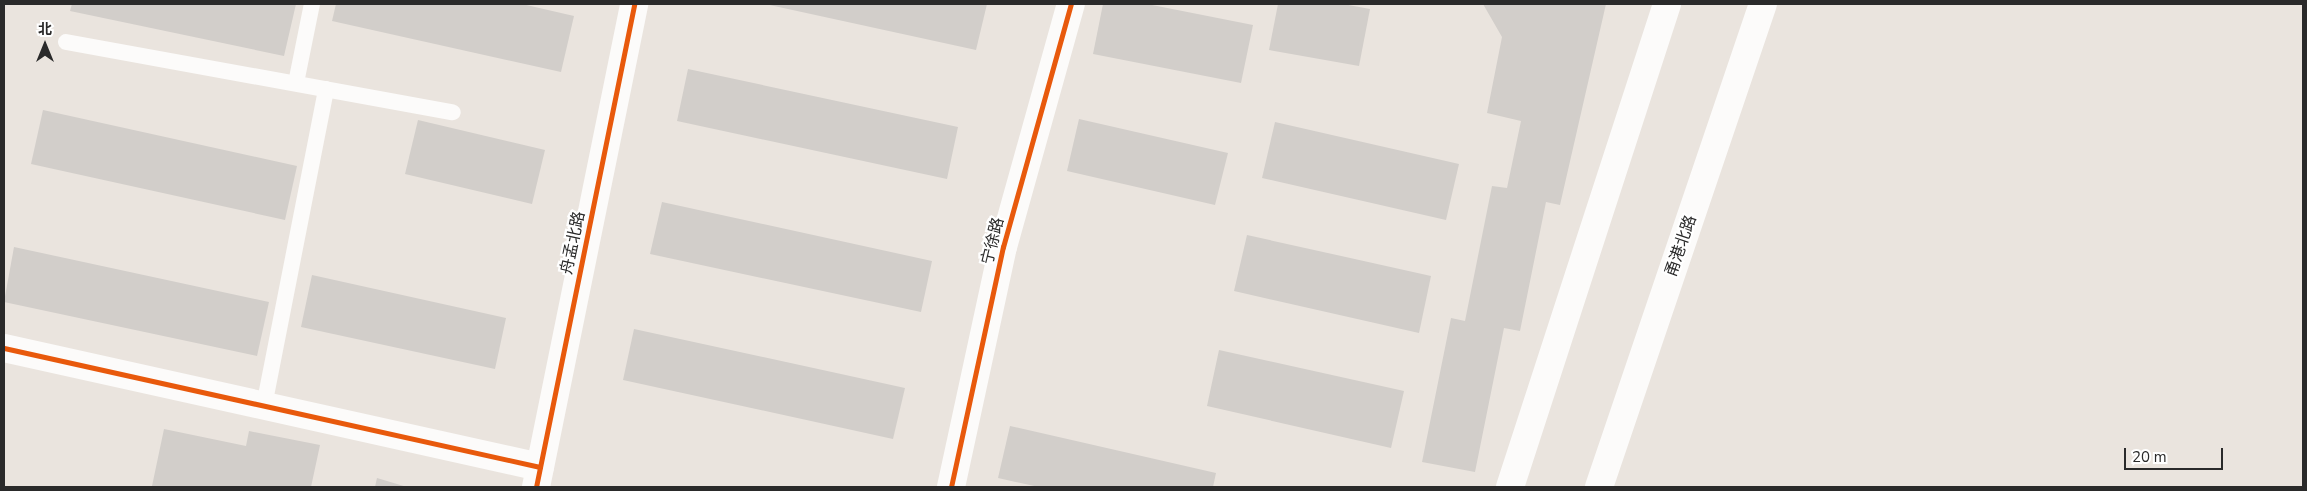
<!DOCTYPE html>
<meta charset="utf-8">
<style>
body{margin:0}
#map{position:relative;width:2307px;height:491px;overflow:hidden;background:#eae4de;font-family:"Nunito Sans","Noto Sans SC",sans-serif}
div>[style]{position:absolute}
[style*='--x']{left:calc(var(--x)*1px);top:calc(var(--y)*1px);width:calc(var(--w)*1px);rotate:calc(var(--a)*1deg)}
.building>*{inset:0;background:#d2ceca}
.service>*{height:16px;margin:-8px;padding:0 8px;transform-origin:8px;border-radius:8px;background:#fcfbfa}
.minor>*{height:28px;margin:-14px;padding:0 14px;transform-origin:14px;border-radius:14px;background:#fcfbfa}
.tertiary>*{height:28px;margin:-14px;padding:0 14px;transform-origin:14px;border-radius:14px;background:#fcfbfa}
.secondary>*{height:28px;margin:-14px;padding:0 14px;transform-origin:14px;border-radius:14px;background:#fcfbfa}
.cycleway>*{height:5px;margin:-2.5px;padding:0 2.5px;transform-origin:2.5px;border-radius:2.5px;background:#e8590c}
span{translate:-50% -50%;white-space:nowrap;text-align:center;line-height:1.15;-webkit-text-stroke:4.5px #fff;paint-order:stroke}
.street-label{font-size:16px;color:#2a2a2a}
.frame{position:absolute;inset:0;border:5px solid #2a2a2a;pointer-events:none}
.north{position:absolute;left:20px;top:20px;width:50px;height:50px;-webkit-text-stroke:4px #fff;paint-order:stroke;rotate:0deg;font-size:14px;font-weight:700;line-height:20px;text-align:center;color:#2a2a2a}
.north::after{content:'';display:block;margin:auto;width:18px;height:22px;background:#2a2a2a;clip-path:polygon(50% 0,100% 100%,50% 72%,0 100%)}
.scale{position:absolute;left:2124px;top:448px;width:99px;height:22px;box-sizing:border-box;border:2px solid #2a2a2a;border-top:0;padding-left:6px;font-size:15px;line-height:18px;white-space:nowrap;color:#2a2a2a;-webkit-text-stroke:4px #fff;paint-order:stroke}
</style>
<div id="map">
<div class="building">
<i style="clip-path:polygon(72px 4px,296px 4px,284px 56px,70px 11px)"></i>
<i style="clip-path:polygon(336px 4px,522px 4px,574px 16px,561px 72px,332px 21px)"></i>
<i style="clip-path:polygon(765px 4px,987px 4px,976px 50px)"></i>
<i style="clip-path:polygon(1103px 4px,1147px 4px,1253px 25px,1241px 83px,1093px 54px)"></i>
<i style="clip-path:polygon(1278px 4px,1343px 4px,1370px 9px,1359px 66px,1269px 50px)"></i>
<i style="clip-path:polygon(1483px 4px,1606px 4px,1560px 205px,1546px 202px,1520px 331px,1504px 328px,1475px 472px,1422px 462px,1451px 318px,1465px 321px,1492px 186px,1507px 188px,1521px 121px,1487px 113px,1502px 37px)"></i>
<i style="clip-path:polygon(688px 69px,958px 127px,947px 179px,677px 121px)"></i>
<i style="clip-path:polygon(43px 110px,297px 166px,285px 220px,31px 164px)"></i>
<i style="clip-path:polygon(1079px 119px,1228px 153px,1215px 205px,1067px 171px)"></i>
<i style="clip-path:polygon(418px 120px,545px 150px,532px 204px,405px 174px)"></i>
<i style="clip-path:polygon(1275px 122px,1459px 164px,1446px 220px,1262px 178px)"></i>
<i style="clip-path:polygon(662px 202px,932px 261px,921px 312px,650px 254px)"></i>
<i style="clip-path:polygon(1247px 235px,1431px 276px,1419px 333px,1234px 291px)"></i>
<i style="clip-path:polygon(14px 247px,269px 302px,257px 356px,4px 302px)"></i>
<i style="clip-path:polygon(312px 275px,506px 318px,495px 369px,301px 327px)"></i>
<i style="clip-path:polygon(634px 329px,905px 388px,893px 439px,623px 380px)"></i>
<i style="clip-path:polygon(1219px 350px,1404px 391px,1391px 448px,1207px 406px)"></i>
<i style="clip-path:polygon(1010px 426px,1216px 473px,1213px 487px,1039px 487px,998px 478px)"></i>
<i style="clip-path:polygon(164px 429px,246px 446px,249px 431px,320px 445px,311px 487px,152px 486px)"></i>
<i style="clip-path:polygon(377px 478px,407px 487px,375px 487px)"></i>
</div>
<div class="service">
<i style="--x:66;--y:42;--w:393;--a:10.3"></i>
<i style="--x:296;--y:83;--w:81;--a:-78.6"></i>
<i style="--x:264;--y:406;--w:323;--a:-78.9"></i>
</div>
<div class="minor">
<i style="--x:4;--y:348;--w:549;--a:12.52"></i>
<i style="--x:536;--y:487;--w:493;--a:-78.5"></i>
</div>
<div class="tertiary">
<i style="--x:951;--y:487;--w:246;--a:-77.8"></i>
<i style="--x:1003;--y:247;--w:252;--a:-74.4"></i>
</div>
<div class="secondary">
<i style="--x:1510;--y:487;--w:508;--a:-71.99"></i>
<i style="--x:1599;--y:487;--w:510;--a:-71.25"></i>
</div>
<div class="cycleway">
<i style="--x:4;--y:348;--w:549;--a:12.52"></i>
<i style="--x:536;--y:487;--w:493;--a:-78.5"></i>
<i style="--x:951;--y:487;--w:246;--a:-77.8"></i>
<i style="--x:1003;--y:247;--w:252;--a:-74.4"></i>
</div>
<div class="street-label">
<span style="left:993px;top:241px;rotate:-76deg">宁徐路</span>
<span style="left:573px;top:243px;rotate:-78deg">舟孟北路</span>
<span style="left:1681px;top:246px;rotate:-71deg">甬港北路</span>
</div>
<div class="frame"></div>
<div class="north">北</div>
<div class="scale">20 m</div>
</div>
